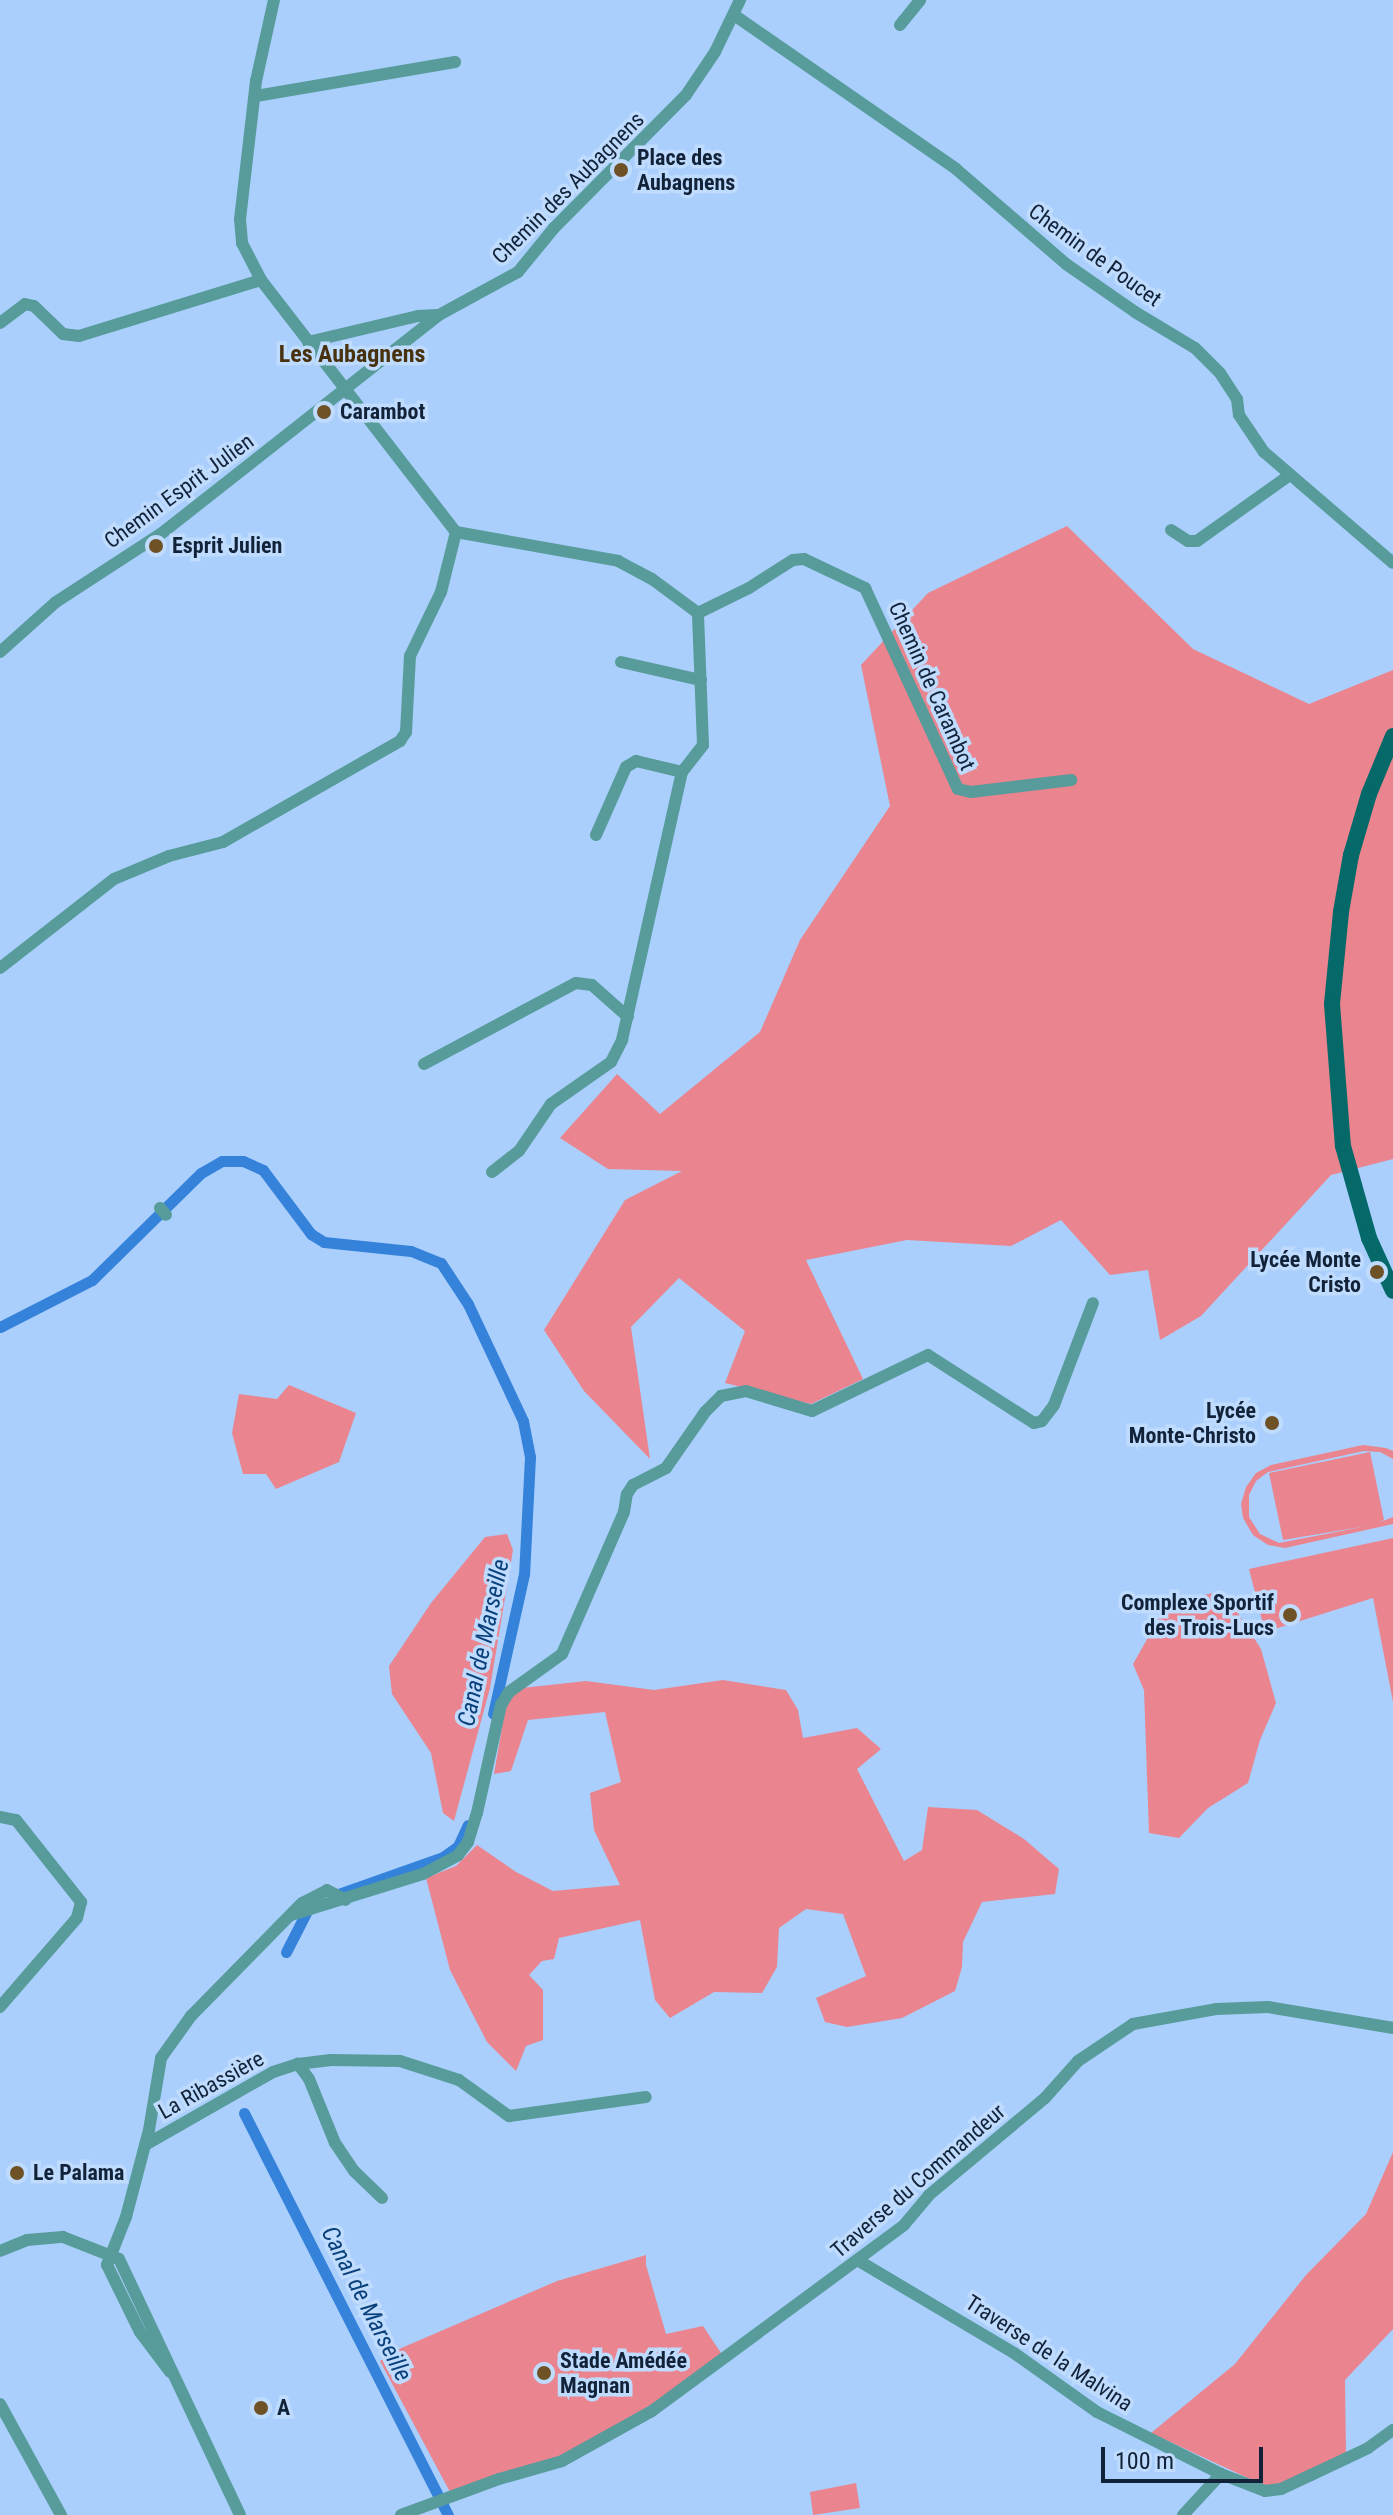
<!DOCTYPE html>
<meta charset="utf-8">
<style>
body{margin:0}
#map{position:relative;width:1393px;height:2515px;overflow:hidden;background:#aacffd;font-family:"Roboto Condensed",sans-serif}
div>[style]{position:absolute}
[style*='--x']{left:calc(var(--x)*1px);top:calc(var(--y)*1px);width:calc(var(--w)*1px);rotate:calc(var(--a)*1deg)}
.green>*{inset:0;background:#ea848e}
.canal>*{height:11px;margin:-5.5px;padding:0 5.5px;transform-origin:5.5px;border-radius:5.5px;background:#3582db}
.minor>*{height:12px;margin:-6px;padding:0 6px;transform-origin:6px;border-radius:6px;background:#579c9b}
.major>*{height:16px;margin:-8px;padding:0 8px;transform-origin:8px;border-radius:8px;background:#046968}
.dots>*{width:22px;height:22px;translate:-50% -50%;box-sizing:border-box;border:4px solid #bfdbfe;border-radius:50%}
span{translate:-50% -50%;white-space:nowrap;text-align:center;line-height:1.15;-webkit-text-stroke:7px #bfdbfe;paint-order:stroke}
.poi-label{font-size:22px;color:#122339;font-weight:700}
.left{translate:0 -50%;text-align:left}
.right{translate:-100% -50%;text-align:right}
.street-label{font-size:22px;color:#122339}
.neighbourhood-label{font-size:24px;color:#48310d;font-weight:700}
.water-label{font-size:24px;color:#0a4079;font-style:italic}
.scale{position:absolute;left:1101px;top:2447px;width:162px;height:36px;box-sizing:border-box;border:4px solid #122339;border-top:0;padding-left:10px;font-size:24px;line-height:28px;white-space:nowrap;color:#122339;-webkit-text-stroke:6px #bfdbfe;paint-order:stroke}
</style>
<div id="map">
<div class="green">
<i style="clip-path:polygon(1067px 526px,1193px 649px,1309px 704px,1393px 670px,1393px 1159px,1331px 1175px,1201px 1316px,1160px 1340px,1148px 1270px,1110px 1275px,1061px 1220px,1011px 1246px,907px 1240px,806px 1260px,863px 1379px,811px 1404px,725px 1383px,745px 1331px,679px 1278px,631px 1327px,650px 1459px,584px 1391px,544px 1330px,625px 1200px,682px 1171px,608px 1169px,560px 1138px,617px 1074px,660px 1114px,760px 1032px,800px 940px,890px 806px,861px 665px,928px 593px)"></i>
<i style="clip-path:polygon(289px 1385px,356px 1413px,339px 1462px,276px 1489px,266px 1474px,243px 1474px,232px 1433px,239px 1394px,277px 1399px)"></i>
<i style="clip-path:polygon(1363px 1445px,1386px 1448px,1393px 1451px,1393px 1459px,1380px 1452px,1364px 1451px,1268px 1472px,1256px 1481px,1249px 1495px,1249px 1517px,1260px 1534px,1279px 1543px,1367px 1526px,1283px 1540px,1269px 1473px,1370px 1452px,1384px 1520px,1378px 1523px,1393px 1517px,1393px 1524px,1285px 1548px,1268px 1545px,1253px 1535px,1243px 1518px,1241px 1504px,1246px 1487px,1256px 1473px,1271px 1465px)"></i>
<i style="clip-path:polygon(507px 1534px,513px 1550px,490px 1688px,454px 1821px,443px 1813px,431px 1753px,392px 1694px,389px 1666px,431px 1603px,485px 1537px)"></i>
<i style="clip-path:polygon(1393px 1538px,1393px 1702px,1373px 1598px,1265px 1632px,1249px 1569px)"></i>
<i style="clip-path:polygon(1213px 1593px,1238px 1613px,1261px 1649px,1276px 1703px,1260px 1740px,1248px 1783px,1208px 1808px,1179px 1838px,1149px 1833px,1144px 1690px,1133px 1664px,1167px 1604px)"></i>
<i style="clip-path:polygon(723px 1680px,786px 1690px,798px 1710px,803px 1738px,857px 1728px,881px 1749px,857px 1769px,904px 1861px,922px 1850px,928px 1807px,977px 1810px,1024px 1839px,1059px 1869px,1055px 1894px,982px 1902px,963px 1942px,962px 1967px,955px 1991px,902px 2018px,847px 2027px,825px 2022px,816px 1998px,866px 1976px,843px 1914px,806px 1909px,779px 1928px,777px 1967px,762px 1993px,714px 1992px,670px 2018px,655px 2000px,640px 1920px,559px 1938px,554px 1959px,542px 1961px,529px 1975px,543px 1990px,543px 2040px,526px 2046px,516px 2071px,487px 2042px,450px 1970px,426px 1878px,456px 1866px,477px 1845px,516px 1872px,553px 1891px,620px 1885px,594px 1830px,590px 1793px,621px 1782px,605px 1712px,528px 1720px,511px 1771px,494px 1774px,505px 1710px,512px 1696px,522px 1688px,586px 1681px,654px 1690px)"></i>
<i style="clip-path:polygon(1393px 2152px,1393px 2329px,1345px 2380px,1346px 2453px,1281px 2487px,1265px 2486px,1151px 2433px,1235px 2364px,1306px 2275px,1366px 2214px)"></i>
<i style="clip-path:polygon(646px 2255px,646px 2265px,666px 2334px,703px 2326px,723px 2356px,685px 2385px,589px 2441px,557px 2457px,450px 2492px,380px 2361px,399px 2349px,557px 2281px)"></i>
<i style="clip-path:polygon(856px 2483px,860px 2508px,813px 2515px,810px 2492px)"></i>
</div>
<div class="canal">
<i style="--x:0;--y:1327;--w:103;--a:-27.1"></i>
<i style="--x:92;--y:1280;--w:153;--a:-44.5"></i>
<i style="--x:201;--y:1173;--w:24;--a:-30"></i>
<i style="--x:222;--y:1161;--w:21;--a:0"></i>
<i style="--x:243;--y:1161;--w:22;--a:24"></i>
<i style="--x:263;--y:1170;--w:80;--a:53.1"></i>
<i style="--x:311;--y:1234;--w:15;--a:32"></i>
<i style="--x:324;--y:1242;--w:87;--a:5.9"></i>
<i style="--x:411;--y:1251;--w:32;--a:22"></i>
<i style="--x:441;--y:1263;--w:49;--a:56.6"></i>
<i style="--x:468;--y:1304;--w:129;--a:64.8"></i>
<i style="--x:523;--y:1421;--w:37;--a:79"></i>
<i style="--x:530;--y:1457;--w:117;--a:92.9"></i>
<i style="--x:524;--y:1574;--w:143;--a:102.5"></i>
<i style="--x:333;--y:1896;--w:117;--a:-19.5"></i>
<i style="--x:443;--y:1857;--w:19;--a:-36"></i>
<i style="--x:458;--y:1846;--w:23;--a:-65"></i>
<i style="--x:286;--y:1952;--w:53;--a:-62.9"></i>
<i style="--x:244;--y:2113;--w:451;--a:63.1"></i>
</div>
<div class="minor">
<i style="--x:274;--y:0;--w:83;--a:102.5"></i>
<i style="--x:256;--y:81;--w:139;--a:96.6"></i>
<i style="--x:240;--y:219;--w:24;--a:85"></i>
<i style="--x:242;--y:243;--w:42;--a:62.8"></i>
<i style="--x:261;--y:280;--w:319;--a:52.3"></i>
<i style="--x:456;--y:532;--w:165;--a:10.1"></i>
<i style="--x:618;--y:561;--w:38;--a:28"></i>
<i style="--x:652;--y:579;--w:57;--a:36.5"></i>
<i style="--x:698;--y:613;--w:57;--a:-26.1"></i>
<i style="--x:749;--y:588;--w:52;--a:-32.5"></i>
<i style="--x:793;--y:560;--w:11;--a:-5"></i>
<i style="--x:804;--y:559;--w:68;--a:25.4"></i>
<i style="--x:865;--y:588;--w:221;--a:65.2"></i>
<i style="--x:958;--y:789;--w:13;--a:13"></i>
<i style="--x:971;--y:792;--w:101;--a:-6.8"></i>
<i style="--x:734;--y:15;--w:270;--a:34.7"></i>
<i style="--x:956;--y:169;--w:145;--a:40.8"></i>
<i style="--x:1066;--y:264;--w:84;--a:34.8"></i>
<i style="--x:1135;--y:312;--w:70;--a:31"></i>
<i style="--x:1195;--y:348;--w:35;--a:45"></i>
<i style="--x:1220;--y:373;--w:31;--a:57"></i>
<i style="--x:1237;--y:399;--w:16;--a:83"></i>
<i style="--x:1239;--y:415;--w:45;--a:56"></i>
<i style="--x:1264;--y:452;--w:170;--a:40.7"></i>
<i style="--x:900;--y:25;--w:32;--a:-51"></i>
<i style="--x:256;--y:96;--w:202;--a:-9.7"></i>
<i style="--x:0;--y:323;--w:31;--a:-37"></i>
<i style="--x:25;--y:304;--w:9;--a:13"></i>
<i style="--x:34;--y:306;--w:40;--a:44"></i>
<i style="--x:63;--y:334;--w:16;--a:7"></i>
<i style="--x:79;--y:336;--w:190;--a:-17.1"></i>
<i style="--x:308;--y:342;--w:113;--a:-13.3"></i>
<i style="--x:418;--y:316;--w:20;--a:-3"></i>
<i style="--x:1171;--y:530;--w:20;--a:33"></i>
<i style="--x:1188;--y:541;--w:9;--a:0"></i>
<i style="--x:1197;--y:541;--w:114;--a:-35.4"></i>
<i style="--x:0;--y:652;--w:75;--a:-41.8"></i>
<i style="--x:56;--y:602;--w:126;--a:-33.1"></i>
<i style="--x:162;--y:533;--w:352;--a:-38.2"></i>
<i style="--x:439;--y:315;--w:90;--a:-28.6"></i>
<i style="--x:518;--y:272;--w:57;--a:-50.7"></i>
<i style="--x:554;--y:228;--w:187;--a:-45.2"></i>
<i style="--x:686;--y:95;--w:52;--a:-56"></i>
<i style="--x:715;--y:52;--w:58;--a:-64.3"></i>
<i style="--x:621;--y:662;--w:82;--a:12.7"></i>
<i style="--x:596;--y:835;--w:74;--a:-66.2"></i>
<i style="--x:626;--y:767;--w:12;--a:-31"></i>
<i style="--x:636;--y:761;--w:47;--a:13.4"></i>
<i style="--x:0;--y:968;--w:145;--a:-38"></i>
<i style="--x:114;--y:879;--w:60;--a:-22.7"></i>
<i style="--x:169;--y:856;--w:56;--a:-14.5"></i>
<i style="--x:223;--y:842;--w:204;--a:-29.7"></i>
<i style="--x:400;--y:741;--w:11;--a:-56"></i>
<i style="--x:406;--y:732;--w:76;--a:-87"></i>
<i style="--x:410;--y:656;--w:71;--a:-64.2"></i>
<i style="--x:441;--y:592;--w:62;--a:-76"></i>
<i style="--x:424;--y:1064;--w:172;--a:-28.1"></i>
<i style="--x:576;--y:983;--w:16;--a:7"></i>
<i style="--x:592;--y:985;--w:48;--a:41.6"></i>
<i style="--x:492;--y:1172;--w:34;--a:-38"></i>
<i style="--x:519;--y:1151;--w:57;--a:-55.8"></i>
<i style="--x:551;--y:1104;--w:73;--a:-35"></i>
<i style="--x:611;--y:1062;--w:25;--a:-63"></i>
<i style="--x:622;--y:1040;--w:275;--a:-77.4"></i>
<i style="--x:682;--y:772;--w:34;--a:-52"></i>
<i style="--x:703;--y:745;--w:132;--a:-92.2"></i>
<i style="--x:160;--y:1208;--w:9;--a:49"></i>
<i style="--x:0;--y:1817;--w:16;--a:11"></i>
<i style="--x:16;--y:1820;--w:105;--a:51.6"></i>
<i style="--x:81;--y:1902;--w:16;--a:104"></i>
<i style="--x:77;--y:1918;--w:118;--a:130.9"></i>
<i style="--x:291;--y:1915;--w:138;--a:-17.3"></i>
<i style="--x:423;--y:1874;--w:40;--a:-28"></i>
<i style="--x:458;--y:1855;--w:16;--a:-52"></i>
<i style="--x:468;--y:1842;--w:30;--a:-73"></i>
<i style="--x:477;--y:1813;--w:111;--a:-77.5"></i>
<i style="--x:501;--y:1705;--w:15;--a:-58"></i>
<i style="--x:509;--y:1692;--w:65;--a:-35.6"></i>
<i style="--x:562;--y:1654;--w:155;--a:-66.4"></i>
<i style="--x:624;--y:1512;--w:18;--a:-81"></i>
<i style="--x:627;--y:1494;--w:11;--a:-56"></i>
<i style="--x:633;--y:1485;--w:37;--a:-27"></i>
<i style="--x:666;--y:1468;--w:68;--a:-55.1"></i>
<i style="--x:705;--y:1412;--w:23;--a:-45"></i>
<i style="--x:721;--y:1396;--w:25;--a:-11"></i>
<i style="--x:746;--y:1391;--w:69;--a:16.9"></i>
<i style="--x:812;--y:1411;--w:129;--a:-25.8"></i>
<i style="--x:928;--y:1355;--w:126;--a:32.7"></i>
<i style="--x:1034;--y:1423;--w:8;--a:-14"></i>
<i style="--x:1042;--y:1421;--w:20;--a:-53"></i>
<i style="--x:1054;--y:1405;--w:109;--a:-69.1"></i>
<i style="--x:145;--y:2145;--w:147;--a:-29.7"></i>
<i style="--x:273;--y:2072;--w:26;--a:-18"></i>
<i style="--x:382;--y:2198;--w:39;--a:-136"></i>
<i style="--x:354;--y:2171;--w:34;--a:-124"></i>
<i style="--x:335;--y:2143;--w:69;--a:-112.1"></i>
<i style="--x:309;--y:2079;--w:19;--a:-126"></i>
<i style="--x:298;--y:2064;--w:33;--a:-7"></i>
<i style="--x:331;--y:2060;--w:69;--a:0.8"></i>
<i style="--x:400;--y:2061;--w:62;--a:17.9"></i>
<i style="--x:459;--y:2080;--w:62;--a:35.8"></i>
<i style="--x:509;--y:2116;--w:138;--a:-7.9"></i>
<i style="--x:0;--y:2251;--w:29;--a:-22"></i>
<i style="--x:27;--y:2240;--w:36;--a:-5"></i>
<i style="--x:63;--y:2237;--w:60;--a:21.4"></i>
<i style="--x:119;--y:2259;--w:283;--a:64.7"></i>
<i style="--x:859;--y:2261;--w:180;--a:30.7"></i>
<i style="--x:1014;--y:2353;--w:102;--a:35.4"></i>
<i style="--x:1097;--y:2412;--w:139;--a:26.6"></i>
<i style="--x:1221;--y:2474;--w:47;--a:21.1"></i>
<i style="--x:1265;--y:2491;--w:16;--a:-7"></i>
<i style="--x:1281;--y:2489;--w:33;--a:-25"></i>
<i style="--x:1311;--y:2475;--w:63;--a:-25.3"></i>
<i style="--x:1368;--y:2448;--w:31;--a:-36"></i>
<i style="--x:170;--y:2372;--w:50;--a:-126.9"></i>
<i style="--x:140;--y:2332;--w:75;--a:-116.2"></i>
<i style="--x:107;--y:2265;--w:52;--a:-68.4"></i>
<i style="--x:126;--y:2217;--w:90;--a:-75.2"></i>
<i style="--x:149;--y:2130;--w:73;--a:-80.5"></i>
<i style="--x:161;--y:2058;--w:52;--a:-54.5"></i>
<i style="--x:191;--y:2016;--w:158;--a:-45.5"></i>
<i style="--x:302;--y:1903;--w:28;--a:-27"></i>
<i style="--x:327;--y:1890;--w:21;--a:28"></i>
<i style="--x:0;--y:2404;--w:127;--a:61.2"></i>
<i style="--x:401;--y:2515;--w:104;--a:-20.2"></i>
<i style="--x:499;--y:2479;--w:66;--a:-15.9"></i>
<i style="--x:562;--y:2461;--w:103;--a:-29.1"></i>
<i style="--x:652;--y:2411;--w:313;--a:-36.4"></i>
<i style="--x:904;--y:2225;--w:39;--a:-50"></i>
<i style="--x:929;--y:2195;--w:151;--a:-39.9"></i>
<i style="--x:1045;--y:2098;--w:50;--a:-48.3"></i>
<i style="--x:1078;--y:2061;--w:66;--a:-33.9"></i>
<i style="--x:1133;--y:2024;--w:84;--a:-10.2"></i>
<i style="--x:1216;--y:2009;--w:52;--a:-2.2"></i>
<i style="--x:1268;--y:2007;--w:127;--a:9.5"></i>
<i style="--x:1183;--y:2515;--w:56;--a:-47.2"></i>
</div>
<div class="major">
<i style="--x:1393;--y:736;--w:63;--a:112.5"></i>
<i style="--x:1369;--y:794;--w:64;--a:106.4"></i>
<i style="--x:1351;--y:855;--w:58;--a:100"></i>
<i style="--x:1341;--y:912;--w:92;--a:95.6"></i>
<i style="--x:1332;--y:1004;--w:142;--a:85.6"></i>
<i style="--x:1343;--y:1146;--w:96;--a:74.2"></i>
<i style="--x:1369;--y:1238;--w:58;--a:65.6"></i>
</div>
<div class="dots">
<i style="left:621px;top:170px;background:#6f5126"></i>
<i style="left:324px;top:412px;background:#6f5126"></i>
<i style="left:156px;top:546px;background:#6f5126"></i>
<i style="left:1377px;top:1272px;background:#6f5126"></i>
<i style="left:1272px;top:1423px;background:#6f5126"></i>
<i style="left:1290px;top:1615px;background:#6f5126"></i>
<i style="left:17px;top:2173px;background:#6f5126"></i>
<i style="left:544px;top:2373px;background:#6f5126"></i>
<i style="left:261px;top:2408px;background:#6f5126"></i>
</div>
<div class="poi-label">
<span class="left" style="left:637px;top:170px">Place des<br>Aubagnens</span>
<span class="left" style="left:340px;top:412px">Carambot</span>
<span class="left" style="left:172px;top:546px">Esprit Julien</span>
<span class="right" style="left:1361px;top:1272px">Lycée Monte<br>Cristo</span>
<span class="right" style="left:1256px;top:1423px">Lycée<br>Monte-Christo</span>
<span class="right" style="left:1274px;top:1615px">Complexe Sportif<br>des Trois-Lucs</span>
<span class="left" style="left:33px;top:2173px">Le Palama</span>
<span class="left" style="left:560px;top:2373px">Stade Amédée<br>Magnan</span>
<span class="left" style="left:277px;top:2408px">A</span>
</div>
<div class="street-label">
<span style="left:568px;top:188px;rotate:-45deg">Chemin des Aubagnens</span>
<span style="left:1095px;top:255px;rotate:36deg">Chemin de Poucet</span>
<span style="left:179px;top:491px;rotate:-36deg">Chemin Esprit Julien</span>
<span style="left:932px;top:686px;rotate:66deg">Chemin de Carambot</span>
<span style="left:211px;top:2085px;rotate:-29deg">La Ribassière</span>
<span style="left:918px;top:2181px;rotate:-41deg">Traverse du Commandeur</span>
<span style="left:1049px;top:2353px;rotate:33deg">Traverse de la Malvina</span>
</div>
<div class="neighbourhood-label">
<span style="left:352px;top:355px">Les Aubagnens</span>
</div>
<div class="water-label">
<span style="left:484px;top:1643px;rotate:-78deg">Canal de Marseille</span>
<span style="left:366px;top:2304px;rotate:63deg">Canal de Marseille</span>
</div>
<div class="scale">100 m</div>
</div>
